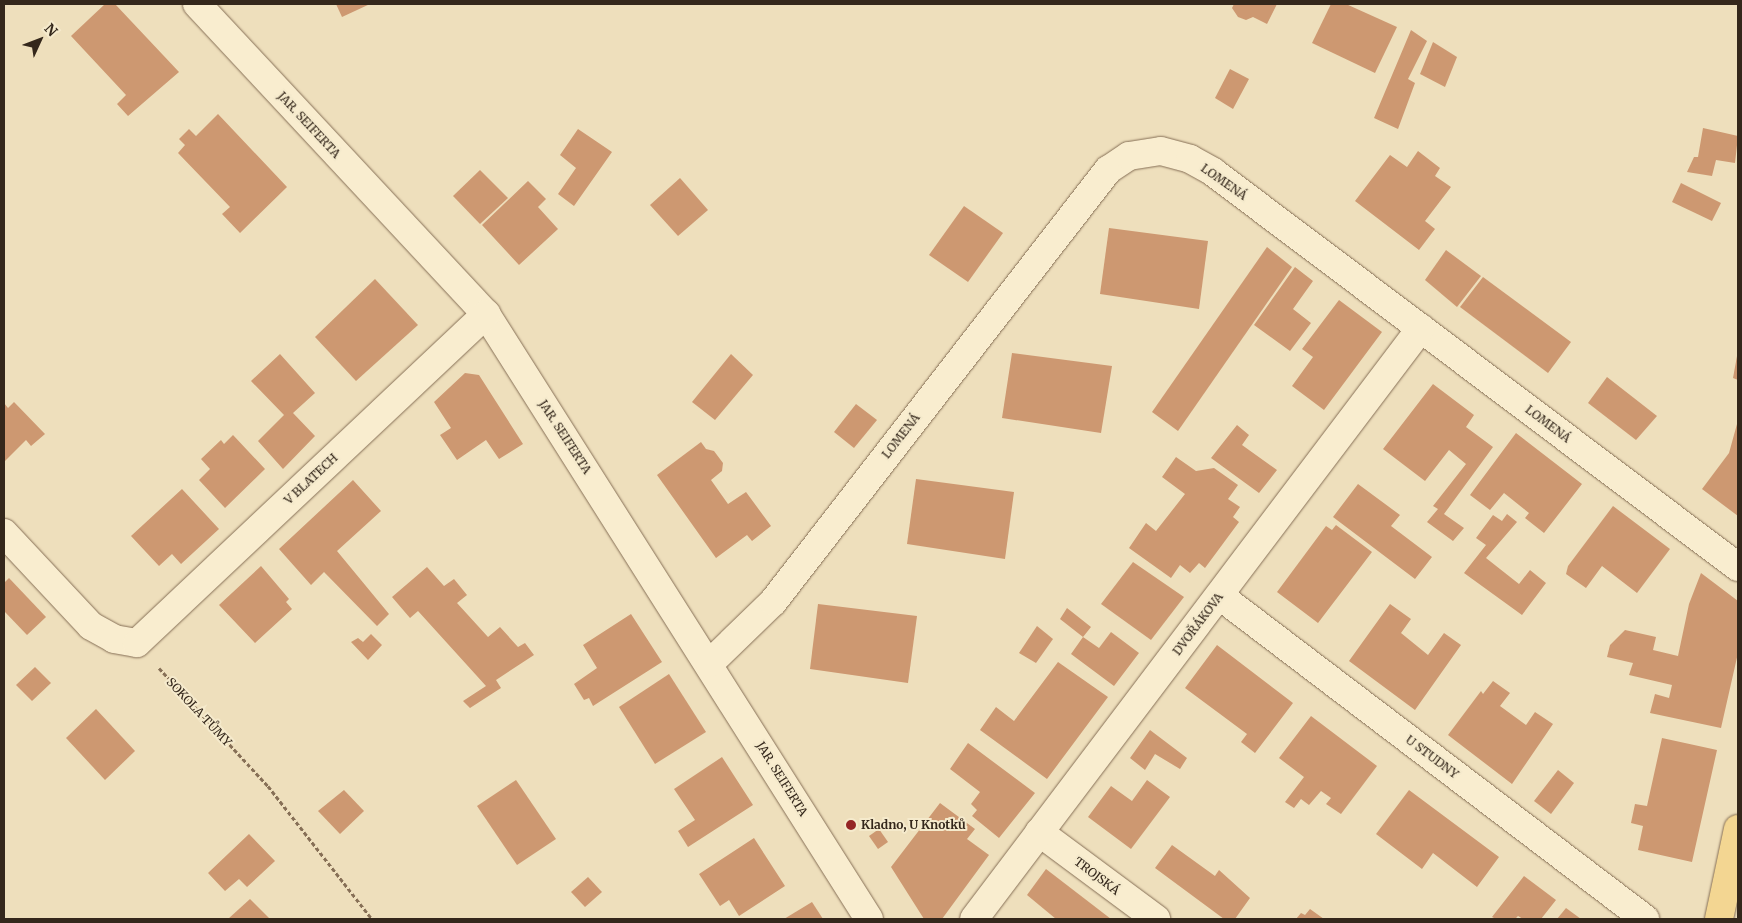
<!DOCTYPE html>
<meta charset="utf-8">
<style>
body{margin:0}
#map{position:relative;width:1742px;height:923px;overflow:hidden;background:#eedfbc;font-family:Merriweather,serif}
div>[style]{position:absolute}
[style*='--x']{left:calc(var(--x)*1px);top:calc(var(--y)*1px);width:calc(var(--w)*1px);rotate:calc(var(--a)*1deg)}
.building>*{inset:0;background:#cd9871}
.path>*{height:3px;margin-top:-1.5px;transform-origin:0;background:repeating-linear-gradient(90deg,#866f56 0 4px,transparent 0 6.5px)}
.roads{filter:drop-shadow(0 0 1px #866f56) drop-shadow(0 0 1px #866f56)}
.minor>*{height:28px;margin:-14px;padding:0 14px;transform-origin:14px;border-radius:14px;background:#f9edcf}
.major>*{height:28px;margin:-14px;padding:0 14px;transform-origin:14px;border-radius:14px;background:#f3d692}
.dots>*{width:14px;height:14px;translate:-50% -50%;box-sizing:border-box;border:2px solid #f5eacc;border-radius:50%}
span{translate:-50% -50%;white-space:nowrap;text-align:center;line-height:1.15;-webkit-text-stroke:4px #f5eacc;paint-order:stroke}
.street-label{font-size:12px;color:#34271b}
.poi-label{font-size:12px;color:#34271b;font-weight:700}
.left{translate:0 -50%;text-align:left}
.frame{position:absolute;inset:0;border:5px solid #34271b;pointer-events:none}
.north{position:absolute;left:15px;top:15px;width:50px;height:50px;-webkit-text-stroke:4px #f5eacc;paint-order:stroke;rotate:47deg;font-size:14px;font-weight:700;line-height:20px;text-align:center;color:#34271b}
.north::after{content:'';display:block;margin:auto;width:18px;height:22px;background:#34271b;clip-path:polygon(50% 0,100% 100%,50% 72%,0 100%)}
</style>
<div id="map">
<div class="building">
<i style="clip-path:polygon(105px 4px,115px 4px,179px 72px,128px 116px,117px 104px,126px 95px,71px 36px)"></i>
<i style="clip-path:polygon(336px 4px,370px 4px,342px 17px)"></i>
<i style="clip-path:polygon(1234px 4px,1277px 4px,1267px 24px,1253px 17px,1246px 20px,1238px 17px,1232px 8px)"></i>
<i style="clip-path:polygon(1331px 4px,1346px 4px,1397px 27px,1375px 73px,1312px 43px)"></i>
<i style="clip-path:polygon(1411px 30px,1427px 41px,1408px 79px,1415px 83px,1398px 129px,1374px 118px)"></i>
<i style="clip-path:polygon(1433px 42px,1457px 57px,1445px 87px,1420px 74px)"></i>
<i style="clip-path:polygon(1230px 69px,1249px 79px,1233px 109px,1215px 98px)"></i>
<i style="clip-path:polygon(218px 114px,287px 187px,240px 233px,222px 214px,230px 207px,178px 153px,185px 145px,179px 139px,189px 129px,196px 136px)"></i>
<i style="clip-path:polygon(1703px 128px,1738px 136px,1735px 163px,1716px 160px,1712px 176px,1687px 172px,1694px 157px,1698px 157px)"></i>
<i style="clip-path:polygon(578px 129px,612px 152px,574px 206px,558px 194px,576px 168px,560px 155px)"></i>
<i style="clip-path:polygon(1418px 151px,1440px 168px,1435px 176px,1451px 187px,1425px 221px,1435px 229px,1419px 250px,1355px 201px,1390px 155px,1407px 167px)"></i>
<i style="clip-path:polygon(480px 170px,508px 198px,480px 224px,453px 196px)"></i>
<i style="clip-path:polygon(680px 178px,708px 210px,678px 236px,650px 205px)"></i>
<i style="clip-path:polygon(528px 181px,546px 199px,538px 207px,558px 229px,519px 265px,482px 225px)"></i>
<i style="clip-path:polygon(1681px 183px,1721px 203px,1712px 221px,1672px 202px)"></i>
<i style="clip-path:polygon(964px 206px,1003px 233px,968px 282px,929px 255px)"></i>
<i style="clip-path:polygon(1109px 228px,1208px 241px,1199px 309px,1100px 294px)"></i>
<i style="clip-path:polygon(1267px 247px,1292px 267px,1178px 431px,1152px 412px)"></i>
<i style="clip-path:polygon(1446px 250px,1481px 276px,1457px 307px,1425px 280px)"></i>
<i style="clip-path:polygon(1295px 267px,1313px 281px,1293px 309px,1311px 323px,1290px 351px,1254px 325px)"></i>
<i style="clip-path:polygon(1483px 277px,1571px 342px,1548px 373px,1460px 307px)"></i>
<i style="clip-path:polygon(375px 279px,418px 325px,356px 381px,315px 337px)"></i>
<i style="clip-path:polygon(1339px 300px,1382px 332px,1324px 410px,1292px 386px,1313px 357px,1302px 349px)"></i>
<i style="clip-path:polygon(1012px 353px,1112px 366px,1101px 433px,1002px 418px)"></i>
<i style="clip-path:polygon(280px 354px,315px 393px,293px 413px,315px 436px,283px 469px,258px 441px,284px 415px,251px 381px)"></i>
<i style="clip-path:polygon(731px 354px,753px 375px,715px 420px,692px 402px)"></i>
<i style="clip-path:polygon(1737px 356px,1738px 356px,1738px 380px,1733px 378px)"></i>
<i style="clip-path:polygon(465px 373px,479px 375px,523px 444px,499px 459px,486px 440px,457px 460px,440px 435px,451px 428px,434px 402px)"></i>
<i style="clip-path:polygon(1607px 377px,1657px 416px,1636px 440px,1588px 403px)"></i>
<i style="clip-path:polygon(1433px 384px,1474px 415px,1466px 427px,1493px 447px,1444px 514px,1464px 528px,1453px 541px,1427px 522px,1438px 509px,1433px 506px,1466px 464px,1449px 450px,1425px 481px,1383px 449px)"></i>
<i style="clip-path:polygon(14px 402px,45px 434px,31px 446px,26px 440px,4px 462px,4px 403px,8px 408px)"></i>
<i style="clip-path:polygon(856px 404px,877px 420px,854px 448px,834px 432px)"></i>
<i style="clip-path:polygon(1737px 424px,1738px 424px,1738px 516px,1702px 489px,1729px 453px)"></i>
<i style="clip-path:polygon(1237px 425px,1249px 435px,1242px 445px,1277px 470px,1259px 493px,1211px 458px)"></i>
<i style="clip-path:polygon(1516px 433px,1582px 484px,1544px 533px,1525px 518px,1529px 513px,1504px 493px,1490px 510px,1470px 495px)"></i>
<i style="clip-path:polygon(233px 435px,265px 469px,225px 508px,199px 480px,210px 469px,201px 459px,221px 440px,224px 444px)"></i>
<i style="clip-path:polygon(701px 442px,706px 449px,714px 451px,723px 463px,722px 471px,711px 480px,728px 504px,746px 492px,771px 526px,752px 541px,747px 535px,716px 558px,657px 475px)"></i>
<i style="clip-path:polygon(1176px 457px,1196px 471px,1214px 468px,1238px 485px,1228px 499px,1240px 507px,1233px 517px,1239px 522px,1205px 568px,1199px 563px,1190px 573px,1180px 565px,1171px 578px,1129px 548px,1146px 523px,1156px 531px,1185px 494px,1162px 477px)"></i>
<i style="clip-path:polygon(916px 479px,1014px 492px,1005px 559px,907px 544px)"></i>
<i style="clip-path:polygon(353px 480px,381px 511px,337px 551px,389px 614px,377px 626px,324px 572px,311px 585px,279px 549px)"></i>
<i style="clip-path:polygon(1358px 484px,1400px 515px,1391px 526px,1432px 557px,1415px 579px,1333px 517px)"></i>
<i style="clip-path:polygon(182px 489px,219px 529px,181px 564px,172px 554px,159px 566px,131px 536px)"></i>
<i style="clip-path:polygon(1613px 506px,1670px 549px,1637px 593px,1602px 566px,1586px 588px,1566px 574px,1568px 566px)"></i>
<i style="clip-path:polygon(1507px 514px,1517px 522px,1486px 558px,1519px 584px,1530px 570px,1546px 583px,1522px 615px,1464px 573px,1486px 545px,1476px 538px,1493px 515px,1502px 521px)"></i>
<i style="clip-path:polygon(1336px 525px,1372px 552px,1318px 623px,1277px 592px,1326px 526px,1332px 530px)"></i>
<i style="clip-path:polygon(1133px 562px,1184px 597px,1151px 640px,1101px 604px)"></i>
<i style="clip-path:polygon(261px 566px,289px 599px,286px 602px,292px 609px,255px 643px,219px 605px)"></i>
<i style="clip-path:polygon(427px 567px,444px 586px,454px 579px,467px 595px,457px 603px,488px 637px,500px 627px,518px 647px,525px 643px,534px 655px,496px 680px,501px 688px,470px 708px,463px 701px,486px 686px,418px 611px,410px 618px,392px 597px)"></i>
<i style="clip-path:polygon(1701px 573px,1738px 601px,1738px 653px,1721px 728px,1650px 713px,1655px 694px,1669px 698px,1672px 685px,1629px 675px,1633px 663px,1607px 657px,1610px 645px,1625px 630px,1656px 637px,1653px 650px,1678px 656px,1689px 604px)"></i>
<i style="clip-path:polygon(9px 578px,46px 617px,27px 635px,4px 611px,4px 583px)"></i>
<i style="clip-path:polygon(818px 604px,917px 616px,908px 683px,810px 669px)"></i>
<i style="clip-path:polygon(1390px 604px,1411px 619px,1401px 633px,1428px 655px,1444px 633px,1461px 645px,1415px 710px,1349px 661px)"></i>
<i style="clip-path:polygon(1067px 608px,1091px 627px,1083px 637px,1099px 648px,1111px 632px,1139px 653px,1114px 686px,1071px 654px,1083px 637px,1060px 619px)"></i>
<i style="clip-path:polygon(631px 614px,662px 662px,593px 706px,589px 698px,584px 700px,574px 684px,597px 668px,583px 645px)"></i>
<i style="clip-path:polygon(1037px 626px,1053px 639px,1036px 663px,1019px 653px)"></i>
<i style="clip-path:polygon(371px 634px,382px 645px,368px 660px,351px 642px,358px 638px,363px 642px)"></i>
<i style="clip-path:polygon(1217px 645px,1293px 703px,1255px 753px,1241px 742px,1247px 734px,1185px 688px)"></i>
<i style="clip-path:polygon(1058px 662px,1108px 697px,1047px 779px,980px 730px,996px 707px,1014px 721px)"></i>
<i style="clip-path:polygon(35px 667px,51px 683px,32px 701px,16px 685px)"></i>
<i style="clip-path:polygon(669px 674px,706px 732px,655px 764px,619px 707px)"></i>
<i style="clip-path:polygon(1493px 681px,1510px 693px,1500px 706px,1526px 725px,1535px 712px,1553px 724px,1512px 784px,1448px 735px,1481px 691px,1483px 694px)"></i>
<i style="clip-path:polygon(96px 709px,135px 751px,105px 780px,66px 738px)"></i>
<i style="clip-path:polygon(1311px 716px,1377px 766px,1341px 814px,1326px 804px,1331px 798px,1321px 791px,1309px 805px,1301px 799px,1294px 808px,1285px 802px,1304px 777px,1279px 758px)"></i>
<i style="clip-path:polygon(1150px 730px,1187px 758px,1180px 769px,1155px 754px,1145px 770px,1130px 758px)"></i>
<i style="clip-path:polygon(1662px 738px,1717px 750px,1692px 862px,1638px 850px,1643px 826px,1631px 823px,1635px 804px,1647px 806px)"></i>
<i style="clip-path:polygon(968px 743px,1035px 793px,999px 838px,972px 816px,977px 810px,971px 804px,980px 792px,950px 769px)"></i>
<i style="clip-path:polygon(722px 757px,753px 805px,688px 847px,678px 831px,695px 820px,674px 789px)"></i>
<i style="clip-path:polygon(1558px 770px,1574px 783px,1551px 814px,1534px 801px)"></i>
<i style="clip-path:polygon(516px 780px,556px 839px,517px 865px,477px 806px)"></i>
<i style="clip-path:polygon(1147px 780px,1170px 797px,1131px 849px,1088px 817px,1111px 786px,1132px 801px)"></i>
<i style="clip-path:polygon(344px 790px,364px 811px,340px 834px,318px 811px)"></i>
<i style="clip-path:polygon(1409px 790px,1499px 857px,1477px 887px,1433px 853px,1422px 869px,1376px 834px)"></i>
<i style="clip-path:polygon(940px 803px,975px 829px,967px 839px,989px 855px,942px 919px,924px 919px,891px 867px)"></i>
<i style="clip-path:polygon(879px 829px,888px 842px,878px 849px,869px 836px)"></i>
<i style="clip-path:polygon(249px 834px,275px 861px,247px 887px,239px 879px,225px 891px,208px 873px)"></i>
<i style="clip-path:polygon(754px 838px,785px 886px,739px 916px,729px 900px,720px 906px,699px 874px)"></i>
<i style="clip-path:polygon(1172px 845px,1215px 876px,1202px 895px,1219px 870px,1250px 898px,1235px 919px,1224px 919px,1155px 868px)"></i>
<i style="clip-path:polygon(1046px 869px,1111px 919px,1056px 919px,1027px 895px)"></i>
<i style="clip-path:polygon(1524px 876px,1556px 900px,1541px 919px,1523px 919px,1518px 916px,1515px 919px,1496px 919px,1492px 917px)"></i>
<i style="clip-path:polygon(588px 877px,602px 892px,585px 907px,571px 892px)"></i>
<i style="clip-path:polygon(250px 899px,270px 919px,228px 919px)"></i>
<i style="clip-path:polygon(812px 902px,823px 919px,784px 919px)"></i>
<i style="clip-path:polygon(1566px 908px,1581px 919px,1557px 919px)"></i>
<i style="clip-path:polygon(1310px 909px,1324px 919px,1296px 919px,1301px 913px,1305px 915px)"></i>
</div>
<div class="path">
<i style="--x:159;--y:668;--w:161;--a:47.3"></i>
<i style="--x:268;--y:786;--w:169;--a:52"></i>
</div>
<div class="roads">
<div class="minor">
<i style="--x:197;--y:4;--w:424;--a:47"></i>
<i style="--x:486;--y:314;--w:716;--a:57.66"></i>
<i style="--x:4;--y:533;--w:127;--a:46.9"></i>
<i style="--x:91;--y:626;--w:26;--a:29"></i>
<i style="--x:114;--y:639;--w:23;--a:10"></i>
<i style="--x:137;--y:643;--w:480;--a:-43.3"></i>
<i style="--x:1220;--y:596;--w:534;--a:37.23"></i>
<i style="--x:710;--y:663;--w:88;--a:-44.1"></i>
<i style="--x:773;--y:602;--w:547;--a:-52.21"></i>
<i style="--x:1108;--y:170;--w:25;--a:-34"></i>
<i style="--x:1129;--y:156;--w:32;--a:-9"></i>
<i style="--x:1161;--y:151;--w:30;--a:15"></i>
<i style="--x:1190;--y:159;--w:26;--a:29"></i>
<i style="--x:1213;--y:172;--w:657;--a:36.96"></i>
<i style="--x:1039;--y:832;--w:146;--a:36.6"></i>
<i style="--x:974;--y:919;--w:741;--a:-52.9"></i>
</div>
<div class="major">
<i style="--x:1719;--y:919;--w:92;--a:-78.1"></i>
</div>
</div>
<div class="dots">
<i style="left:851px;top:825px;background:#952525"></i>
</div>
<div class="street-label">
<span style="left:309px;top:125px;rotate:47deg">JAR. SEIFERTA</span>
<span style="left:1224px;top:182px;rotate:35deg">LOMENÁ</span>
<span style="left:1548px;top:424px;rotate:37deg">LOMENÁ</span>
<span style="left:901px;top:436px;rotate:-52deg">LOMENÁ</span>
<span style="left:565px;top:437px;rotate:57deg">JAR. SEIFERTA</span>
<span style="left:311px;top:479px;rotate:-43deg">V BLATECH</span>
<span style="left:1198px;top:624px;rotate:-53deg">DVOŘÁKOVA</span>
<span style="left:199px;top:712px;rotate:47deg">SOKOLA TŮMY</span>
<span style="left:1432px;top:757px;rotate:37deg">U STUDNY</span>
<span style="left:782px;top:779px;rotate:58deg">JAR. SEIFERTA</span>
<span style="left:1097px;top:876px;rotate:37deg">TROJSKÁ</span>
</div>
<div class="poi-label">
<span class="left" style="left:861px;top:825px">Kladno, U Knotků</span>
</div>
<div class="frame"></div>
<div class="north">N</div>
</div>
